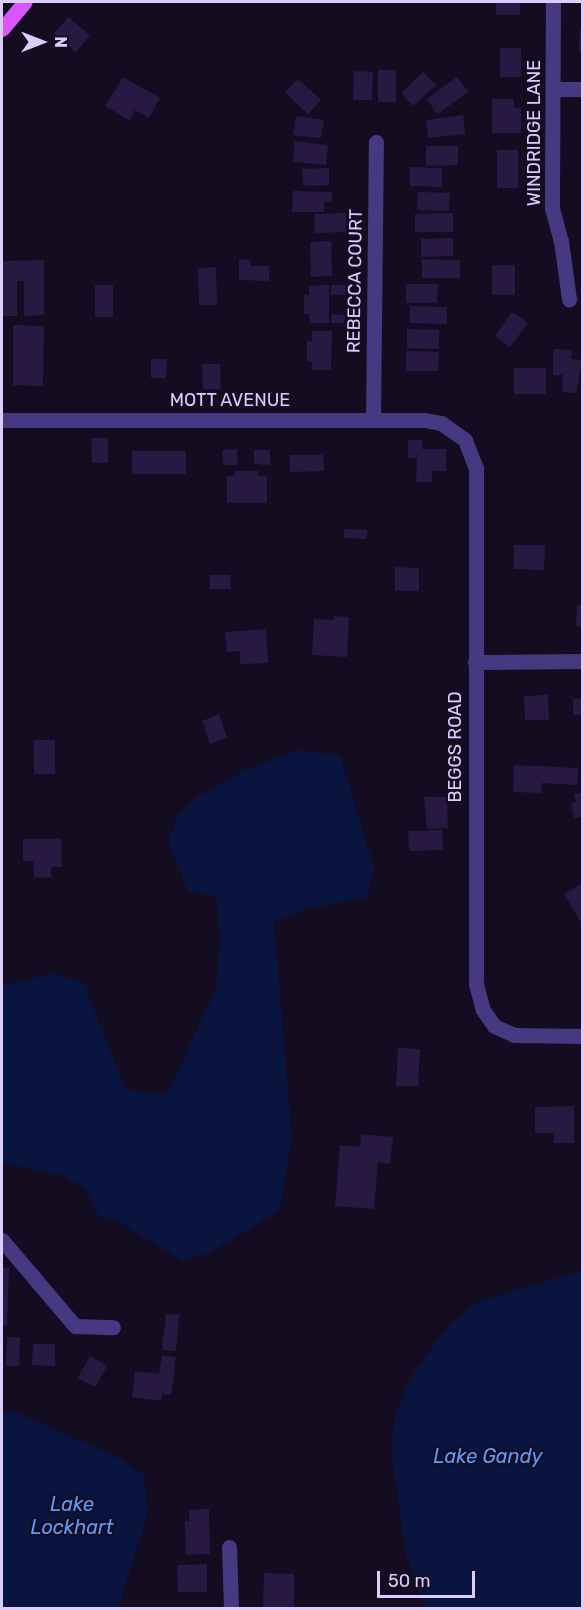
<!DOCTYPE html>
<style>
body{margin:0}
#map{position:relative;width:584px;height:1610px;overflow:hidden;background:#140d22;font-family:Rubik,sans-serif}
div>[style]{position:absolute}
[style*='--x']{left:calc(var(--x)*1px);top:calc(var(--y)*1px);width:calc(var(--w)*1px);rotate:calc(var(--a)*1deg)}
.water>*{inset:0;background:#09143f}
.building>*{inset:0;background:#281943}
.minor>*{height:15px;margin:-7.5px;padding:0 7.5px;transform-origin:7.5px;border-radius:7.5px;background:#463881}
.major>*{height:15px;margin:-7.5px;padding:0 7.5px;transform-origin:7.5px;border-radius:7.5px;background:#da55ff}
span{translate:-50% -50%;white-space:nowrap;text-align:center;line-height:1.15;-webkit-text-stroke:4.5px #140d22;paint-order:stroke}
.street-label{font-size:18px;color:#dbceff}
.water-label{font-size:20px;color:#5c9aff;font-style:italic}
.frame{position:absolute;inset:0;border:3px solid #dbceff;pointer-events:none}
.north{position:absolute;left:12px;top:12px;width:60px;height:60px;-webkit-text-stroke:4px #140d22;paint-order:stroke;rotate:90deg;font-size:16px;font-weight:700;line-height:24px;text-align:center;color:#dbceff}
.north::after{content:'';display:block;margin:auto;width:21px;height:27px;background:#dbceff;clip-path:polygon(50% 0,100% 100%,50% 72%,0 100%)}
.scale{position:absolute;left:377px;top:1571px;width:98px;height:27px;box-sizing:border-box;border:3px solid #dbceff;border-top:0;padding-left:8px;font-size:18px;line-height:21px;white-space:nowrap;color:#dbceff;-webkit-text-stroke:4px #140d22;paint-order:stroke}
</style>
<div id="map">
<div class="water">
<i style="clip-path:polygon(298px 750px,340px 755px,374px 868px,367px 897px,311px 908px,274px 922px,292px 1140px,279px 1211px,210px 1252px,183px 1261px,119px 1222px,99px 1216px,86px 1189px,64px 1176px,2px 1162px,2px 989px,4px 985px,53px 973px,83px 982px,126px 1090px,168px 1093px,216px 988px,220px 941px,216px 897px,188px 891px,168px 842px,178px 816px,196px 798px,247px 769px)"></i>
<i style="clip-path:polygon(582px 1271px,582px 1608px,425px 1608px,405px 1552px,391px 1449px,396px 1411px,414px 1372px,449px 1325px,479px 1301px)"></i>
<i style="clip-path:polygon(15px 1412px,111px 1454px,144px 1474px,148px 1513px,118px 1608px,2px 1608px,2px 1413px)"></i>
</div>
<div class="building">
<i style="clip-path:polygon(496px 2px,520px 2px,520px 15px,496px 15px)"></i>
<i style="clip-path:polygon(68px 17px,90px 35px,76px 52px,54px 34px)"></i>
<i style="clip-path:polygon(580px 29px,582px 30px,582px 51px,579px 51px)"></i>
<i style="clip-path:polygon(500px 48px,521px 48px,521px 77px,500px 77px)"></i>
<i style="clip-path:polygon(378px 70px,396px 70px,396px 102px,378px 102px)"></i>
<i style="clip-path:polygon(354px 71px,373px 72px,372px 100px,353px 100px)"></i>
<i style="clip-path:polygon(423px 72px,436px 85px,413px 106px,401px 93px)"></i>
<i style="clip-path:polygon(123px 77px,160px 98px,149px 118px,135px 110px,130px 121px,105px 106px)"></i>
<i style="clip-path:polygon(457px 77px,468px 92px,437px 114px,427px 99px)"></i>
<i style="clip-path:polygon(298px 79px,321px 100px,308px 114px,285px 92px)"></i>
<i style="clip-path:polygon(492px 99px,514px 99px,514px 108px,521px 108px,521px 133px,492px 133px)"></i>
<i style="clip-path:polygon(463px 115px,465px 134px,428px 138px,426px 120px)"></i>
<i style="clip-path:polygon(296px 116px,324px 120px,321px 138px,293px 135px)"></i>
<i style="clip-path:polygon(295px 141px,328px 145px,326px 165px,293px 162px)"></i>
<i style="clip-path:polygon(426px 146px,458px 146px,458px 165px,426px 166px)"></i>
<i style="clip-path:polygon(497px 150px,518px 150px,518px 188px,497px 188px)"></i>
<i style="clip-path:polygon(410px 167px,442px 168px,442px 187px,410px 186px)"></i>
<i style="clip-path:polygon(329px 168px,329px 185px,303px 186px,302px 169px)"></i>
<i style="clip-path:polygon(293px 191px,332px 192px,332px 202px,324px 202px,324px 212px,292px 212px)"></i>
<i style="clip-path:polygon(418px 192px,450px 193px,449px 211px,417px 210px)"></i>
<i style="clip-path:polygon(346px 213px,346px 232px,315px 233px,314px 214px)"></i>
<i style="clip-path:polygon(453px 213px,453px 232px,415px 232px,415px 214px)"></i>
<i style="clip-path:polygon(453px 238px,453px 256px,421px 257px,421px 239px)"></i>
<i style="clip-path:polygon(331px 241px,332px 276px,311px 277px,310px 242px)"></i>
<i style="clip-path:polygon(239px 259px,250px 260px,250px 266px,269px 266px,269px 281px,239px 280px)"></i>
<i style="clip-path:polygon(422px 259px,460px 260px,460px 278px,422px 278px)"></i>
<i style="clip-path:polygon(44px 260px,44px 315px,24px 316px,24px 281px,17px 281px,17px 316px,2px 316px,2px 261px)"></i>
<i style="clip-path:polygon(492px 265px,515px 265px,515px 295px,492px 295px)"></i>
<i style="clip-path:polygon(216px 267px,217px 305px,199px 305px,198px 268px)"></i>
<i style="clip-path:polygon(406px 284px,438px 284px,437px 303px,406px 303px)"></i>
<i style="clip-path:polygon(95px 285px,113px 285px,113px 317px,95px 317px)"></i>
<i style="clip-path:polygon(329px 285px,329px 323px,310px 323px,309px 314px,304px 314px,304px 295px,309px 295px,309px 286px)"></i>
<i style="clip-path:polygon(331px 285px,345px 285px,345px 295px,331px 295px)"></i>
<i style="clip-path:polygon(410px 306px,447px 307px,447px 324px,410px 323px)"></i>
<i style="clip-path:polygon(512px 312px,528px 323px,510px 347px,495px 336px)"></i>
<i style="clip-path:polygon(332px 314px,345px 315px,344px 323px,331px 323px)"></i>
<i style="clip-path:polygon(13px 325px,44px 326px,43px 386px,13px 385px)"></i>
<i style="clip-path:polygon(407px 329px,439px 330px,439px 349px,407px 348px)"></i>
<i style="clip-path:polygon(312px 331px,332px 331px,331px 370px,312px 370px,312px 361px,307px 361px,307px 341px,312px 341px)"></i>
<i style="clip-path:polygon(553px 349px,572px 350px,571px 359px,582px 360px,576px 393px,562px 392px,563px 375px,553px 375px)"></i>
<i style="clip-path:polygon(406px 351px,439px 352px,438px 371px,406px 371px)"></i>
<i style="clip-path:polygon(151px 359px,167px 359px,166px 378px,151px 378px)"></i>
<i style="clip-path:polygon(202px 364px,220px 364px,221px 389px,203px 389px)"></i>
<i style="clip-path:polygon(514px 368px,546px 368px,546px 394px,514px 394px)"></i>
<i style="clip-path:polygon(91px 438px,108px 438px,108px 463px,92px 463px)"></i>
<i style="clip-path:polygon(408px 440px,422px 440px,422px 449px,446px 449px,446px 471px,432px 471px,432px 482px,416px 482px,417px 458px,408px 458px)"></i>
<i style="clip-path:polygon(237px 449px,238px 465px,223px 465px,222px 450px)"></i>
<i style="clip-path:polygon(254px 450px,270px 450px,270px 465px,254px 464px)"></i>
<i style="clip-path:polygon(132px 451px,186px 451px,186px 474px,132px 474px)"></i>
<i style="clip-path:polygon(290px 455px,323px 455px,324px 471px,290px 472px)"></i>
<i style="clip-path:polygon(235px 471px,258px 471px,258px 476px,267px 476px,267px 503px,227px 503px,227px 476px,235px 476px)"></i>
<i style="clip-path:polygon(344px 529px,367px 530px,367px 539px,344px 538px)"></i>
<i style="clip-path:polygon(514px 545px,545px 545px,544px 570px,514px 569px)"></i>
<i style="clip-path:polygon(395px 567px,419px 568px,419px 591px,395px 591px)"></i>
<i style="clip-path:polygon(210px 575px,230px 575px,231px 589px,210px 589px)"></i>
<i style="clip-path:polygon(577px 605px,582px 605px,582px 627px,576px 626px)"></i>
<i style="clip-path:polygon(334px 616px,349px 617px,347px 657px,312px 655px,314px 619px,334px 620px)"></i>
<i style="clip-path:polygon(266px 629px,268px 663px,240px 664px,240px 651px,227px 652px,225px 632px)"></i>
<i style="clip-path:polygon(548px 695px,549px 720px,525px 720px,524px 696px)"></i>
<i style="clip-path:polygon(573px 699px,582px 699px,582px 715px,573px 715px)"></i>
<i style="clip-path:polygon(219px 714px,227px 737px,210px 744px,202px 721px)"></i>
<i style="clip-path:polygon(34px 740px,55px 740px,55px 774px,34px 774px)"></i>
<i style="clip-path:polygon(514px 765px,578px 768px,577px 785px,542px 783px,541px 793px,513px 792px)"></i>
<i style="clip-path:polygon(582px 792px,582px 816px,574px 818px,571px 803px,576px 802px,574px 794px)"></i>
<i style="clip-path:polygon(424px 797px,447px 797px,448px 828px,427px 829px)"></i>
<i style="clip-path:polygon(442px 830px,443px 850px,409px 851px,408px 831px)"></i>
<i style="clip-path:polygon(23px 839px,61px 839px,62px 867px,51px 867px,51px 877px,34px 878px,33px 861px,23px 861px)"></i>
<i style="clip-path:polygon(581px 884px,582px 920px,580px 921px,564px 894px)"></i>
<i style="clip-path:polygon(398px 1048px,420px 1049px,418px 1086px,396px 1086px)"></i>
<i style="clip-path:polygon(574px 1106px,574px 1143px,554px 1143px,554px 1133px,535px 1133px,535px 1107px)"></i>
<i style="clip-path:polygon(361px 1134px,393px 1137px,390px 1164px,378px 1162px,374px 1209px,335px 1206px,340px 1145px,360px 1147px)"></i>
<i style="clip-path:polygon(2px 1267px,9px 1268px,7px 1325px,2px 1325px)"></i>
<i style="clip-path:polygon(166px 1314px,179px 1315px,176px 1351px,162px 1350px)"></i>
<i style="clip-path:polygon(7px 1337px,20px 1337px,19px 1366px,6px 1366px)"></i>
<i style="clip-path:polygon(33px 1344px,55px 1344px,55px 1366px,32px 1365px)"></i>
<i style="clip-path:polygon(162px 1355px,176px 1357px,171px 1395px,162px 1394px,161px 1401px,132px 1397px,135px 1371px,159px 1374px)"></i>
<i style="clip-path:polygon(90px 1356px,107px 1366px,95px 1387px,78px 1378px)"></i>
<i style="clip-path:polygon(209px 1509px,210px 1554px,186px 1555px,185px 1521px,189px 1521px,189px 1510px)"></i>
<i style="clip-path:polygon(207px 1564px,207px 1592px,178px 1592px,177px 1565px)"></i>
<i style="clip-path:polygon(264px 1573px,294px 1574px,294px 1608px,263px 1608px)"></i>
</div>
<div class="minor">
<i style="--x:553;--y:2;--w:206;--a:90.3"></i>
<i style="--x:552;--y:208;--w:34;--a:75"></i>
<i style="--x:561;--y:241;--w:59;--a:82.1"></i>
<i style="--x:553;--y:89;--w:29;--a:0"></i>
<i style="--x:2;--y:420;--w:423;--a:0"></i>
<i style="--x:425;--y:420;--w:16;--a:11"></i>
<i style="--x:441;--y:423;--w:29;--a:35"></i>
<i style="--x:465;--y:440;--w:30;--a:69"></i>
<i style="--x:476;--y:468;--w:516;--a:90"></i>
<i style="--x:476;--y:984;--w:27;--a:75"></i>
<i style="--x:483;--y:1010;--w:19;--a:55"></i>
<i style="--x:494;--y:1026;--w:22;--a:24"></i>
<i style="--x:514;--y:1035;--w:68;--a:0.8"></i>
<i style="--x:373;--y:420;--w:278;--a:-89.4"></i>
<i style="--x:475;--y:662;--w:107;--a:-0.5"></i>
<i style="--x:2;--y:1240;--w:113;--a:49.7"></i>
<i style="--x:75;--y:1326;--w:38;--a:2"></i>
<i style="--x:229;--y:1547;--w:61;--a:88.1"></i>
</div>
<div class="major">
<i style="--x:2;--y:29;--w:35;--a:-50"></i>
</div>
<div class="street-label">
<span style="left:534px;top:133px;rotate:-90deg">WINDRIDGE LANE</span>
<span style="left:355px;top:281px;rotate:-89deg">REBECCA COURT</span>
<span style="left:230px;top:400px">MOTT AVENUE</span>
<span style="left:455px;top:747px;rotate:-90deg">BEGGS ROAD</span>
</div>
<div class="water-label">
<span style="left:488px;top:1456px">Lake Gandy</span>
<span style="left:72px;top:1516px">Lake<br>Lockhart</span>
</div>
<div class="frame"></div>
<div class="north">N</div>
<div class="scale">50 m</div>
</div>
